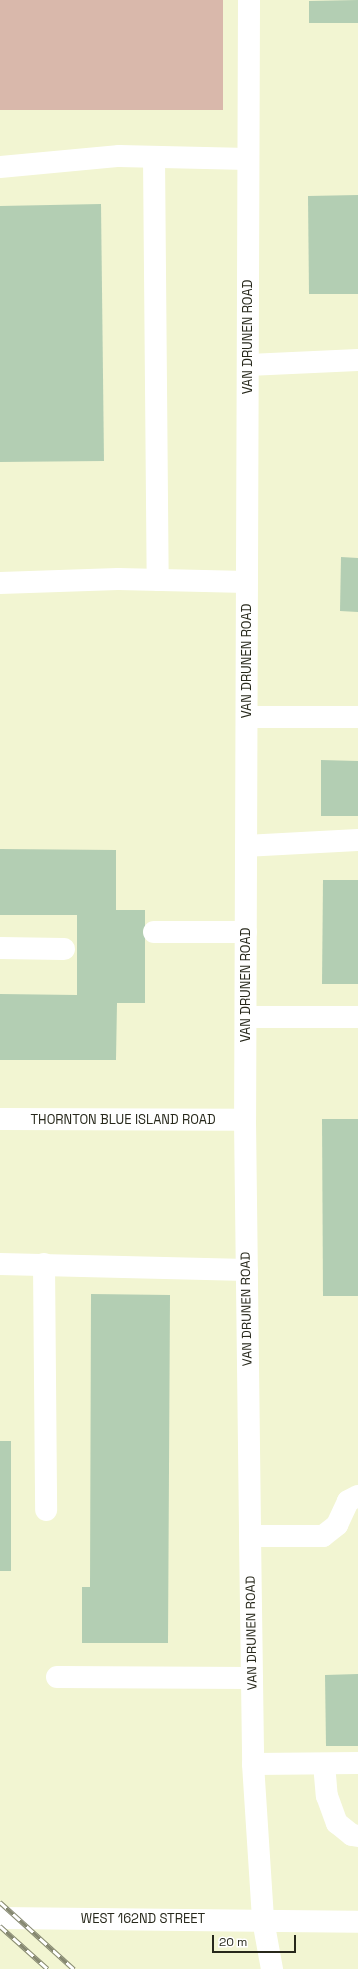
<!DOCTYPE html>
<style>
body{margin:0}
#map{position:relative;width:358px;height:1969px;overflow:hidden;background:#f2f5d2;font-family:"Space Grotesk",sans-serif}
div>[style]{position:absolute}
[style*='--x']{left:calc(var(--x)*1px);top:calc(var(--y)*1px);width:calc(var(--w)*1px);rotate:calc(var(--a)*1deg)}
.green>*{inset:0;background:#d9b8ab}
.building>*{inset:0;background:#b3ceb3}
.minor>*{height:22px;margin:-11px;padding:0 11px;transform-origin:11px;border-radius:11px;background:#fff}
.major>*{height:22px;margin:-11px;padding:0 11px;transform-origin:11px;border-radius:11px;background:#fff}
.rail>*{height:4.5px;margin-top:-2.25px;transform-origin:0;background:repeating-linear-gradient(90deg,#fff 0 9px,#868871 0 18px);box-sizing:border-box;border-block:1px solid #868871}
span{translate:-50% -50%;white-space:nowrap;text-align:center;line-height:1.15;-webkit-text-stroke:3px #fff;paint-order:stroke}
.street-label{font-size:13px;color:#27281b}
.scale{position:absolute;left:212px;top:1935px;width:84px;height:18px;box-sizing:border-box;border:2px solid #27281b;border-top:0;padding-left:5px;font-size:12px;line-height:14px;white-space:nowrap;color:#27281b;-webkit-text-stroke:3px #fff;paint-order:stroke}
</style>
<div id="map">
<div class="green">
<i style="clip-path:polygon(0 0,223px 0,223px 110px,0 110px)"></i>
</div>
<div class="building">
<i style="clip-path:polygon(358px 0,358px 23px,309px 23px,309px 1px)"></i>
<i style="clip-path:polygon(358px 195px,358px 294px,309px 294px,308px 196px)"></i>
<i style="clip-path:polygon(101px 204px,104px 461px,0 462px,0 206px)"></i>
<i style="clip-path:polygon(341px 557px,358px 558px,358px 612px,340px 611px)"></i>
<i style="clip-path:polygon(321px 760px,358px 761px,358px 816px,321px 816px)"></i>
<i style="clip-path:polygon(0 849px,116px 850px,116px 910px,145px 910px,145px 1003px,117px 1003px,116px 1060px,0 1060px,0 994px,77px 995px,77px 915px,0 915px)"></i>
<i style="clip-path:polygon(323px 880px,358px 880px,358px 984px,322px 984px)"></i>
<i style="clip-path:polygon(322px 1119px,358px 1119px,358px 1296px,323px 1296px)"></i>
<i style="clip-path:polygon(91px 1294px,170px 1295px,168px 1643px,82px 1643px,82px 1587px,90px 1587px)"></i>
<i style="clip-path:polygon(0 1441px,11px 1441px,11px 1571px,0 1571px)"></i>
<i style="clip-path:polygon(358px 1674px,358px 1746px,326px 1746px,325px 1675px)"></i>
</div>
<div class="minor">
<i style="--x:249;--y:0;--w:1120;--a:90.2"></i>
<i style="--x:245;--y:1120;--w:416;--a:89.3"></i>
<i style="--x:250;--y:1536;--w:228;--a:89.2"></i>
<i style="--x:253;--y:1764;--w:156;--a:86.3"></i>
<i style="--x:263;--y:1920;--w:50;--a:79.6"></i>
<i style="--x:154;--y:157;--w:423;--a:89.5"></i>
<i style="--x:0;--y:167;--w:120;--a:-5.3"></i>
<i style="--x:119;--y:156;--w:129;--a:1.3"></i>
<i style="--x:248;--y:365;--w:110;--a:-2.6"></i>
<i style="--x:0;--y:583;--w:118;--a:-1.9"></i>
<i style="--x:118;--y:579;--w:129;--a:1.3"></i>
<i style="--x:247;--y:717;--w:111;--a:0"></i>
<i style="--x:246;--y:846;--w:112;--a:-3.1"></i>
<i style="--x:154;--y:932;--w:92;--a:0"></i>
<i style="--x:0;--y:948;--w:64;--a:0.9"></i>
<i style="--x:246;--y:1017;--w:112;--a:0"></i>
<i style="--x:0;--y:1119;--w:245;--a:0.2"></i>
<i style="--x:0;--y:1264;--w:247;--a:1.4"></i>
<i style="--x:44;--y:1264;--w:246;--a:89.5"></i>
<i style="--x:250;--y:1536;--w:73;--a:0"></i>
<i style="--x:323;--y:1536;--w:18;--a:-38"></i>
<i style="--x:337;--y:1525;--w:26;--a:-65"></i>
<i style="--x:348;--y:1501;--w:11;--a:-27"></i>
<i style="--x:57;--y:1677;--w:195;--a:0.3"></i>
<i style="--x:253;--y:1764;--w:105;--a:-0.5"></i>
<i style="--x:324;--y:1764;--w:32;--a:85"></i>
<i style="--x:327;--y:1796;--w:29;--a:70"></i>
<i style="--x:337;--y:1823;--w:19;--a:39"></i>
<i style="--x:352;--y:1835;--w:6;--a:9"></i>
</div>
<div class="major">
<i style="--x:0;--y:1918;--w:358;--a:0.6"></i>
</div>
<div class="rail">
<i style="--x:0;--y:1902;--w:100;--a:42.2"></i>
<i style="--x:0;--y:1926;--w:64;--a:41.9"></i>
</div>
<div class="street-label">
<span style="left:248px;top:337px;rotate:-90deg">VAN DRUNEN ROAD</span>
<span style="left:247px;top:661px;rotate:-90deg">VAN DRUNEN ROAD</span>
<span style="left:246px;top:985px;rotate:-90deg">VAN DRUNEN ROAD</span>
<span style="left:123px;top:1120px">THORNTON BLUE ISLAND ROAD</span>
<span style="left:247px;top:1309px;rotate:-91deg">VAN DRUNEN ROAD</span>
<span style="left:252px;top:1633px;rotate:-91deg">VAN DRUNEN ROAD</span>
<span style="left:143px;top:1919px">WEST 162ND STREET</span>
</div>
<div class="scale">20 m</div>
</div>
